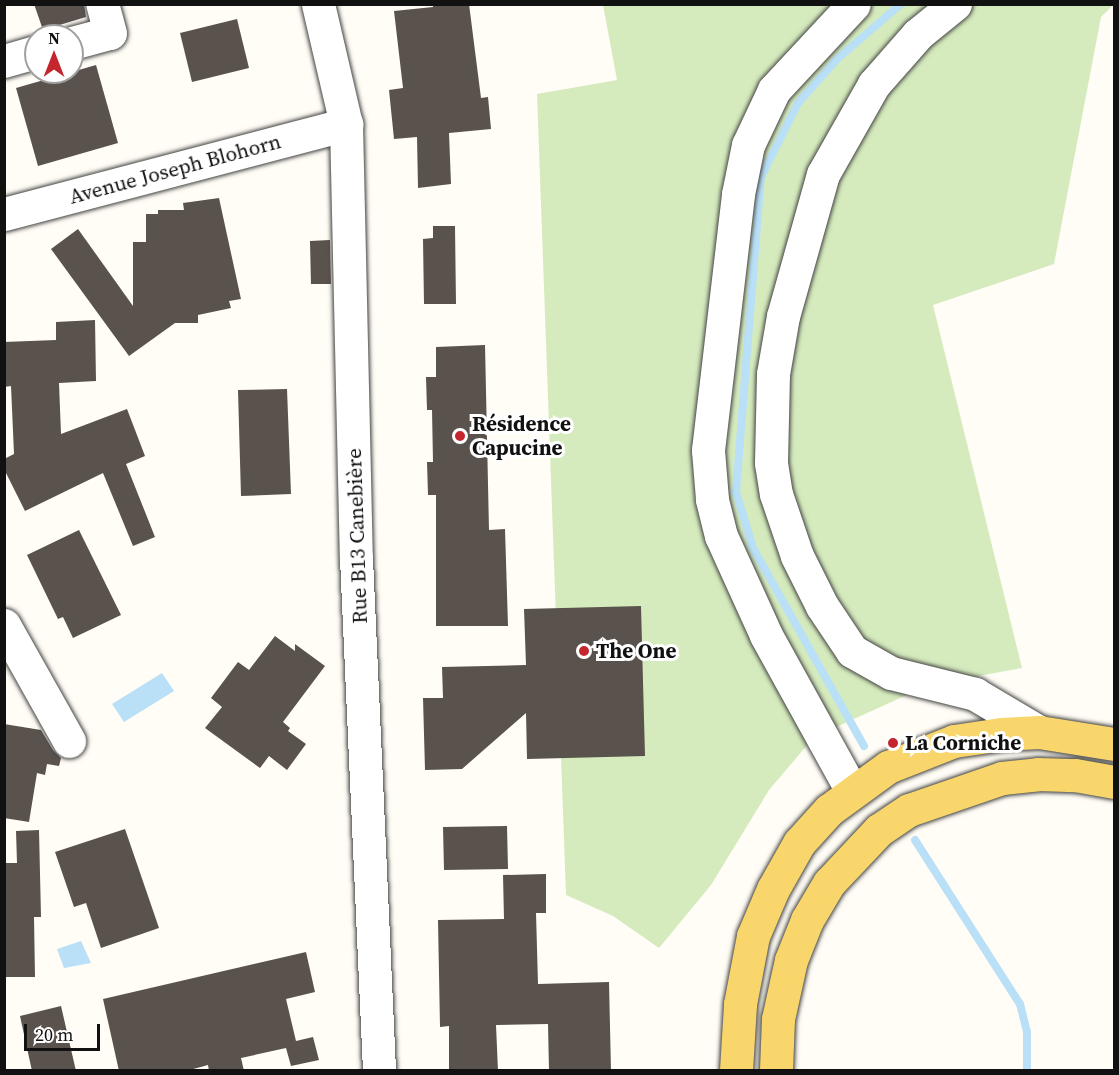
<!DOCTYPE html>
<meta charset="utf-8">
<style>
body{margin:0}
#map{position:relative;width:1119px;height:1075px;overflow:hidden;background:#fffdf5;font-family:"Source Serif 4",serif}
div>[style]{position:absolute}
[style*='--x']{left:calc(var(--x)*1px);top:calc(var(--y)*1px);width:calc(var(--w)*1px);rotate:calc(var(--a)*1deg)}
.green>*{inset:0;background:#d5ebbd}
.water>*{inset:0;background:#b9e0f7}
.stream>*{height:8px;margin:-4px;padding:0 4px;transform-origin:4px;border-radius:4px;background:#b9e0f7}
.building>*{inset:0;background:#5a524d}
.roads{filter:drop-shadow(0 0 2px #444) drop-shadow(0 0 2px #444)}
.minor>*{height:33px;margin:-16.5px;padding:0 16.5px;transform-origin:16.5px;border-radius:16.5px;background:#fff}
.major>*{height:33px;margin:-16.5px;padding:0 16.5px;transform-origin:16.5px;border-radius:16.5px;background:#f9d66b}
.dots>*{width:16px;height:16px;translate:-50% -50%;box-sizing:border-box;border:3px solid #fff;border-radius:50%}
span{translate:-50% -50%;white-space:nowrap;text-align:center;line-height:1.15;-webkit-text-stroke:6px #fff;paint-order:stroke}
.street-label{font-size:21px;color:#111}
.poi-label{font-size:21px;color:#111;font-weight:700}
.left{translate:0 -50%;text-align:left}
.frame{position:absolute;inset:0;border:6px solid #111;pointer-events:none}
.north{position:absolute;left:24px;top:24px;width:60px;height:60px;box-sizing:border-box;background:#fff;border:2px solid #a0a0a0;border-radius:50%;rotate:0deg;font-size:16px;font-weight:700;line-height:24px;text-align:center;color:#111}
.north::after{content:'';display:block;margin:auto;width:21px;height:27px;background:#c4262e;clip-path:polygon(50% 0,100% 100%,50% 72%,0 100%)}
.scale{position:absolute;left:24px;top:1024px;width:76px;height:27px;box-sizing:border-box;border:3px solid #111;border-top:0;padding-left:8px;font-size:18px;line-height:21px;white-space:nowrap;color:#111;-webkit-text-stroke:4px #fff;paint-order:stroke}
</style>
<div id="map">
<div class="green">
<i style="clip-path:polygon(603px 5px,1113px 5px,1101px 17px,1054px 264px,933px 305px,1022px 668px,929px 685px,814px 737px,769px 790px,711px 885px,659px 948px,613px 916px,566px 895px,537px 94px,617px 80px)"></i>
</div>
<div class="water">
<i style="clip-path:polygon(162px 673px,174px 691px,124px 722px,112px 704px)"></i>
<i style="clip-path:polygon(81px 941px,91px 963px,64px 968px,57px 949px)"></i>
</div>
<div class="stream">
<i style="--x:864;--y:746;--w:227;--a:-119.3"></i>
<i style="--x:753;--y:548;--w:59;--a:-106.9"></i>
<i style="--x:736;--y:492;--w:316;--a:-85.5"></i>
<i style="--x:761;--y:177;--w:83;--a:-63.4"></i>
<i style="--x:798;--y:103;--w:59;--a:-48.4"></i>
<i style="--x:837;--y:59;--w:84;--a:-40.7"></i>
<i style="--x:915;--y:840;--w:195;--a:57.4"></i>
<i style="--x:1020;--y:1004;--w:29;--a:76"></i>
<i style="--x:1027;--y:1032;--w:38;--a:90"></i>
</div>
<div class="building">
<i style="clip-path:polygon(34px 4px,84px 4px,86px 17px,43px 30px)"></i>
<i style="clip-path:polygon(433px 4px,469px 4px,481px 98px,488px 97px,491px 129px,449px 133px,451px 184px,418px 188px,417px 137px,394px 139px,389px 90px,403px 88px,394px 11px,433px 7px)"></i>
<i style="clip-path:polygon(237px 19px,249px 68px,192px 82px,180px 33px)"></i>
<i style="clip-path:polygon(96px 65px,118px 143px,38px 166px,16px 88px)"></i>
<i style="clip-path:polygon(219px 198px,241px 299px,229px 301px,231px 308px,198px 315px,198px 323px,175px 323px,129px 356px,51px 249px,78px 229px,133px 306px,133px 242px,146px 242px,146px 214px,158px 214px,158px 210px,184px 210px,183px 203px)"></i>
<i style="clip-path:polygon(433px 226px,455px 226px,456px 304px,424px 304px,423px 239px,433px 238px)"></i>
<i style="clip-path:polygon(330px 240px,331px 284px,311px 284px,310px 241px)"></i>
<i style="clip-path:polygon(95px 320px,96px 381px,59px 383px,61px 434px,127px 409px,145px 456px,126px 464px,155px 537px,133px 546px,103px 473px,25px 511px,4px 469px,4px 459px,14px 454px,11px 386px,4px 387px,4px 342px,56px 340px,56px 322px)"></i>
<i style="clip-path:polygon(485px 345px,489px 530px,505px 529px,508px 626px,436px 626px,436px 495px,428px 495px,427px 462px,433px 462px,432px 410px,427px 410px,426px 377px,436px 377px,436px 347px)"></i>
<i style="clip-path:polygon(287px 389px,291px 494px,241px 496px,238px 390px)"></i>
<i style="clip-path:polygon(79px 530px,121px 615px,73px 638px,63px 617px,58px 619px,27px 555px)"></i>
<i style="clip-path:polygon(641px 606px,645px 756px,527px 759px,526px 713px,462px 769px,425px 770px,423px 698px,443px 698px,442px 667px,526px 665px,524px 609px)"></i>
<i style="clip-path:polygon(275px 636px,295px 651px,295px 644px,325px 666px,283px 722px,290px 728px,288px 731px,306px 744px,287px 770px,269px 756px,260px 768px,205px 728px,222px 707px,211px 698px,238px 662px,249px 670px)"></i>
<i style="clip-path:polygon(4px 724px,41px 730px,53px 750px,61px 758px,59px 766px,47px 764px,45px 775px,37px 773px,29px 822px,4px 818px)"></i>
<i style="clip-path:polygon(507px 826px,508px 869px,444px 870px,443px 827px)"></i>
<i style="clip-path:polygon(125px 829px,159px 928px,101px 948px,86px 903px,74px 907px,55px 852px)"></i>
<i style="clip-path:polygon(39px 830px,41px 917px,34px 917px,35px 977px,4px 977px,4px 863px,17px 863px,16px 831px)"></i>
<i style="clip-path:polygon(546px 874px,546px 913px,536px 913px,538px 984px,609px 982px,611px 1071px,549px 1071px,548px 1024px,496px 1025px,498px 1071px,449px 1071px,449px 1026px,440px 1027px,438px 920px,504px 919px,503px 875px)"></i>
<i style="clip-path:polygon(306px 952px,315px 992px,286px 999px,296px 1041px,313px 1037px,319px 1060px,291px 1066px,286px 1048px,241px 1058px,244px 1071px,209px 1071px,208px 1065px,186px 1071px,119px 1071px,103px 999px)"></i>
<i style="clip-path:polygon(61px 1006px,76px 1071px,32px 1071px,20px 1016px)"></i>
</div>
<div class="roads">
<div class="minor">
<i style="--x:318;--y:4;--w:123;--a:76.9"></i>
<i style="--x:346;--y:124;--w:434;--a:88.7"></i>
<i style="--x:356;--y:558;--w:513;--a:87.43"></i>
<i style="--x:955;--y:4;--w:48;--a:141"></i>
<i style="--x:918;--y:34;--w:67;--a:131.3"></i>
<i style="--x:874;--y:84;--w:103;--a:119.5"></i>
<i style="--x:823;--y:174;--w:148;--a:105.7"></i>
<i style="--x:783;--y:316;--w:59;--a:99.8"></i>
<i style="--x:773;--y:374;--w:89;--a:91.3"></i>
<i style="--x:771;--y:463;--w:31;--a:81"></i>
<i style="--x:776;--y:494;--w:65;--a:71.3"></i>
<i style="--x:797;--y:556;--w:56;--a:63.4"></i>
<i style="--x:822;--y:606;--w:54;--a:56.3"></i>
<i style="--x:852;--y:651;--w:45;--a:29.4"></i>
<i style="--x:891;--y:673;--w:87;--a:14"></i>
<i style="--x:975;--y:694;--w:74;--a:30.7"></i>
<i style="--x:72;--y:43;--w:39;--a:-15"></i>
<i style="--x:110;--y:33;--w:30;--a:-105"></i>
<i style="--x:4;--y:61;--w:33;--a:-16"></i>
<i style="--x:4;--y:214;--w:354;--a:-14.7"></i>
<i style="--x:4;--y:625;--w:133;--a:60.7"></i>
<i style="--x:852;--y:791;--w:178;--a:-118.9"></i>
<i style="--x:766;--y:635;--w:109;--a:-114.4"></i>
<i style="--x:721;--y:536;--w:38;--a:-104"></i>
<i style="--x:712;--y:499;--w:49;--a:-94.7"></i>
<i style="--x:708;--y:450;--w:258;--a:-83.3"></i>
<i style="--x:738;--y:194;--w:50;--a:-78.5"></i>
<i style="--x:748;--y:145;--w:61;--a:-64.7"></i>
<i style="--x:774;--y:90;--w:117;--a:-47.1"></i>
</div>
<div class="major">
<i style="--x:736;--y:1070;--w:66;--a:-86.5"></i>
<i style="--x:740;--y:1004;--w:69;--a:-79.2"></i>
<i style="--x:753;--y:936;--w:51;--a:-66.9"></i>
<i style="--x:773;--y:889;--w:53;--a:-60.5"></i>
<i style="--x:799;--y:843;--w:45;--a:-47.7"></i>
<i style="--x:829;--y:810;--w:73;--a:-36.1"></i>
<i style="--x:888;--y:767;--w:71;--a:-21.5"></i>
<i style="--x:954;--y:741;--w:49;--a:-8.3"></i>
<i style="--x:1002;--y:734;--w:37;--a:-3"></i>
<i style="--x:1039;--y:732;--w:76;--a:9.1"></i>
<i style="--x:776;--y:1070;--w:51;--a:-87.8"></i>
<i style="--x:778;--y:1019;--w:60;--a:-77.6"></i>
<i style="--x:791;--y:960;--w:43;--a:-68.2"></i>
<i style="--x:807;--y:920;--w:43;--a:-59.3"></i>
<i style="--x:829;--y:883;--w:73;--a:-46.7"></i>
<i style="--x:879;--y:830;--w:36;--a:-34"></i>
<i style="--x:909;--y:810;--w:98;--a:-19"></i>
<i style="--x:1002;--y:778;--w:36;--a:-6"></i>
<i style="--x:1038;--y:774;--w:37;--a:2"></i>
<i style="--x:1075;--y:775;--w:40;--a:10"></i>
</div>
</div>
<div class="dots">
<i style="left:460px;top:436px;background:#c4262e"></i>
<i style="left:584px;top:651px;background:#c4262e"></i>
<i style="left:893px;top:743px;background:#c4262e"></i>
</div>
<div class="street-label">
<span style="left:175px;top:169px;rotate:-15deg">Avenue Joseph Blohorn</span>
<span style="left:357px;top:536px;rotate:-92deg">Rue B13 Canebière</span>
</div>
<div class="poi-label">
<span class="left" style="left:472px;top:436px">Résidence<br>Capucine</span>
<span class="left" style="left:596px;top:651px">The One</span>
<span class="left" style="left:905px;top:743px">La Corniche</span>
</div>
<div class="frame"></div>
<div class="north">N</div>
<div class="scale">20 m</div>
</div>
